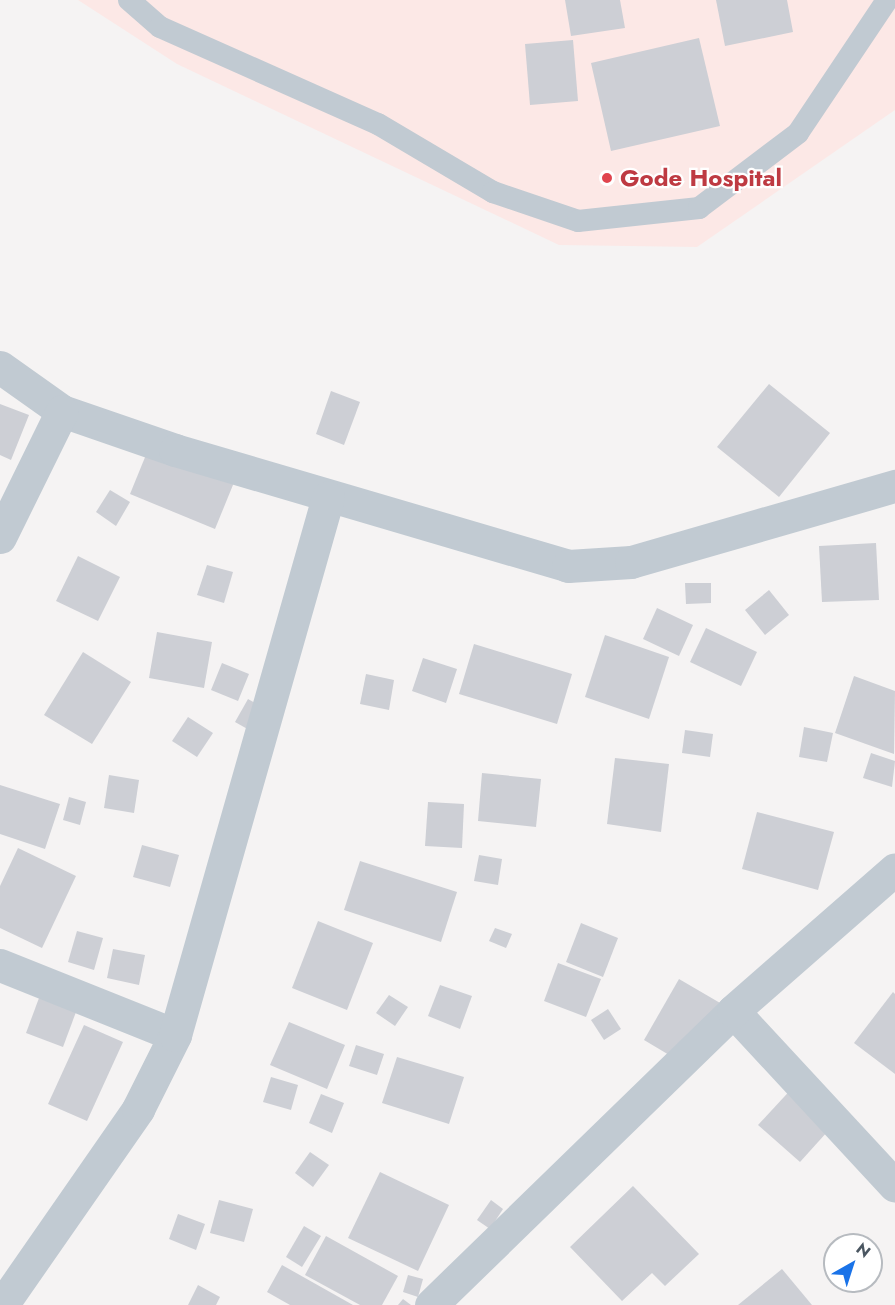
<!DOCTYPE html>
<style>
body{margin:0}
#map{position:relative;width:895px;height:1305px;overflow:hidden;background:#f5f3f3;font-family:Jost,sans-serif}
div>[style]{position:absolute}
[style*='--x']{left:calc(var(--x)*1px);top:calc(var(--y)*1px);width:calc(var(--w)*1px);rotate:calc(var(--a)*1deg)}
.medical>*{inset:0;background:#fce8e6}
.building>*{inset:0;background:#cdcfd5}
.service>*{height:22px;margin:-11px;padding:0 11px;transform-origin:11px;border-radius:11px;background:#c1cad2}
.minor>*{height:33px;margin:-16.5px;padding:0 16.5px;transform-origin:16.5px;border-radius:16.5px;background:#c1cad2}
.dots>*{width:16px;height:16px;translate:-50% -50%;box-sizing:border-box;border:3px solid #fff;border-radius:50%}
span{translate:-50% -50%;white-space:nowrap;text-align:center;line-height:1.15;-webkit-text-stroke:4.5px #fff;paint-order:stroke}
.health-label{font-size:24px;color:#be3a42;font-weight:700}
.left{translate:0 -50%;text-align:left}
.north{position:absolute;left:823px;top:1233px;width:60px;height:60px;box-sizing:border-box;background:#fff;border:2px solid #b7bbc0;border-radius:50%;rotate:39deg;font-size:16px;font-weight:700;line-height:24px;text-align:center;color:#4a5661}
.north::after{content:'';display:block;margin:auto;width:21px;height:27px;background:#1a73e8;clip-path:polygon(50% 0,100% 100%,50% 72%,0 100%)}
</style>
<div id="map">
<div class="medical">
<i style="clip-path:polygon(78px 0,895px 0,895px 110px,697px 247px,559px 245px,177px 64px)"></i>
</div>
<div class="building">
<i style="clip-path:polygon(565px 0,620px 0,625px 28px,571px 36px)"></i>
<i style="clip-path:polygon(716px 0,787px 0,793px 32px,725px 46px)"></i>
<i style="clip-path:polygon(699px 38px,720px 126px,611px 151px,591px 63px)"></i>
<i style="clip-path:polygon(573px 40px,578px 101px,530px 105px,525px 44px)"></i>
<i style="clip-path:polygon(769px 384px,830px 433px,779px 497px,717px 447px)"></i>
<i style="clip-path:polygon(331px 391px,360px 402px,344px 445px,316px 434px)"></i>
<i style="clip-path:polygon(0 404px,29px 415px,11px 460px,0 455px)"></i>
<i style="clip-path:polygon(150px 445px,235px 480px,215px 529px,130px 494px)"></i>
<i style="clip-path:polygon(110px 490px,130px 502px,116px 526px,96px 512px)"></i>
<i style="clip-path:polygon(876px 543px,879px 600px,822px 602px,819px 546px)"></i>
<i style="clip-path:polygon(78px 556px,120px 577px,98px 621px,56px 601px)"></i>
<i style="clip-path:polygon(207px 565px,233px 572px,224px 603px,197px 595px)"></i>
<i style="clip-path:polygon(685px 583px,711px 583px,711px 603px,686px 604px)"></i>
<i style="clip-path:polygon(769px 590px,789px 615px,765px 635px,745px 610px)"></i>
<i style="clip-path:polygon(657px 608px,693px 625px,679px 656px,643px 639px)"></i>
<i style="clip-path:polygon(706px 628px,757px 652px,741px 686px,690px 662px)"></i>
<i style="clip-path:polygon(157px 632px,212px 642px,204px 688px,149px 678px)"></i>
<i style="clip-path:polygon(605px 635px,669px 657px,649px 719px,585px 697px)"></i>
<i style="clip-path:polygon(474px 644px,572px 674px,557px 724px,459px 694px)"></i>
<i style="clip-path:polygon(83px 652px,131px 682px,92px 744px,44px 715px)"></i>
<i style="clip-path:polygon(423px 658px,457px 669px,446px 703px,412px 691px)"></i>
<i style="clip-path:polygon(222px 663px,249px 674px,238px 701px,211px 690px)"></i>
<i style="clip-path:polygon(366px 674px,394px 680px,389px 710px,360px 704px)"></i>
<i style="clip-path:polygon(854px 676px,895px 691px,894px 754px,835px 733px)"></i>
<i style="clip-path:polygon(248px 699px,264px 708px,251px 731px,235px 722px)"></i>
<i style="clip-path:polygon(188px 717px,213px 733px,197px 757px,172px 741px)"></i>
<i style="clip-path:polygon(804px 727px,833px 733px,827px 762px,799px 757px)"></i>
<i style="clip-path:polygon(685px 730px,713px 734px,710px 757px,682px 753px)"></i>
<i style="clip-path:polygon(871px 753px,895px 761px,892px 787px,863px 778px)"></i>
<i style="clip-path:polygon(615px 758px,669px 764px,661px 832px,607px 824px)"></i>
<i style="clip-path:polygon(482px 773px,541px 779px,536px 827px,478px 821px)"></i>
<i style="clip-path:polygon(109px 775px,139px 780px,134px 813px,104px 808px)"></i>
<i style="clip-path:polygon(0 785px,60px 804px,45px 849px,0 834px)"></i>
<i style="clip-path:polygon(69px 797px,86px 802px,80px 825px,63px 820px)"></i>
<i style="clip-path:polygon(428px 802px,464px 804px,462px 848px,425px 846px)"></i>
<i style="clip-path:polygon(757px 812px,834px 832px,818px 890px,742px 869px)"></i>
<i style="clip-path:polygon(142px 845px,179px 855px,170px 887px,133px 877px)"></i>
<i style="clip-path:polygon(18px 848px,76px 876px,42px 948px,0 928px,0 886px)"></i>
<i style="clip-path:polygon(479px 855px,502px 859px,498px 885px,474px 881px)"></i>
<i style="clip-path:polygon(360px 861px,457px 892px,441px 942px,344px 910px)"></i>
<i style="clip-path:polygon(318px 921px,373px 943px,347px 1010px,292px 988px)"></i>
<i style="clip-path:polygon(581px 923px,618px 938px,603px 977px,566px 962px)"></i>
<i style="clip-path:polygon(495px 928px,512px 934px,506px 948px,489px 941px)"></i>
<i style="clip-path:polygon(77px 931px,103px 938px,94px 970px,68px 962px)"></i>
<i style="clip-path:polygon(113px 949px,145px 955px,139px 985px,107px 978px)"></i>
<i style="clip-path:polygon(558px 963px,601px 979px,586px 1017px,544px 1001px)"></i>
<i style="clip-path:polygon(679px 979px,727px 1007px,691px 1068px,644px 1040px)"></i>
<i style="clip-path:polygon(440px 985px,472px 996px,460px 1029px,428px 1016px)"></i>
<i style="clip-path:polygon(893px 992px,895px 994px,895px 1074px,854px 1043px)"></i>
<i style="clip-path:polygon(389px 995px,408px 1007px,395px 1026px,376px 1013px)"></i>
<i style="clip-path:polygon(39px 998px,76px 1012px,63px 1047px,26px 1033px)"></i>
<i style="clip-path:polygon(608px 1009px,621px 1029px,604px 1040px,591px 1020px)"></i>
<i style="clip-path:polygon(289px 1022px,345px 1045px,327px 1089px,270px 1065px)"></i>
<i style="clip-path:polygon(84px 1025px,123px 1042px,87px 1121px,48px 1104px)"></i>
<i style="clip-path:polygon(356px 1045px,384px 1054px,377px 1075px,349px 1066px)"></i>
<i style="clip-path:polygon(397px 1057px,464px 1077px,449px 1124px,382px 1103px)"></i>
<i style="clip-path:polygon(271px 1077px,298px 1085px,291px 1110px,263px 1102px)"></i>
<i style="clip-path:polygon(796px 1084px,837px 1121px,800px 1162px,758px 1125px)"></i>
<i style="clip-path:polygon(321px 1094px,344px 1103px,332px 1133px,309px 1123px)"></i>
<i style="clip-path:polygon(310px 1152px,329px 1165px,313px 1187px,295px 1173px)"></i>
<i style="clip-path:polygon(380px 1172px,449px 1205px,418px 1271px,348px 1238px)"></i>
<i style="clip-path:polygon(633px 1186px,699px 1254px,665px 1286px,652px 1273px,622px 1301px,570px 1247px)"></i>
<i style="clip-path:polygon(219px 1200px,253px 1209px,244px 1242px,210px 1233px)"></i>
<i style="clip-path:polygon(491px 1200px,503px 1209px,490px 1229px,477px 1220px)"></i>
<i style="clip-path:polygon(178px 1214px,205px 1224px,196px 1250px,169px 1239px)"></i>
<i style="clip-path:polygon(304px 1226px,321px 1236px,302px 1267px,286px 1257px)"></i>
<i style="clip-path:polygon(326px 1236px,398px 1276px,382px 1305px,360px 1305px,305px 1275px)"></i>
<i style="clip-path:polygon(282px 1265px,353px 1305px,290px 1305px,267px 1292px)"></i>
<i style="clip-path:polygon(782px 1269px,812px 1305px,738px 1305px)"></i>
<i style="clip-path:polygon(408px 1275px,423px 1279px,418px 1297px,403px 1292px)"></i>
<i style="clip-path:polygon(198px 1285px,220px 1297px,216px 1305px,188px 1305px)"></i>
<i style="clip-path:polygon(403px 1299px,411px 1305px,398px 1305px)"></i>
</div>
<div class="service">
<i style="--x:129;--y:0;--w:41;--a:41.1"></i>
<i style="--x:160;--y:27;--w:239;--a:24"></i>
<i style="--x:378;--y:124;--w:134;--a:30.6"></i>
<i style="--x:493;--y:192;--w:90;--a:18.8"></i>
<i style="--x:578;--y:221;--w:122;--a:-6.1"></i>
<i style="--x:699;--y:208;--w:124;--a:-37.1"></i>
<i style="--x:798;--y:133;--w:160;--a:-56.2"></i>
</div>
<div class="minor">
<i style="--x:0;--y:367;--w:76;--a:35.4"></i>
<i style="--x:62;--y:411;--w:120;--a:19"></i>
<i style="--x:175;--y:450;--w:410;--a:16.4"></i>
<i style="--x:568;--y:566;--w:63;--a:-3.6"></i>
<i style="--x:631;--y:562;--w:275;--a:-16.1"></i>
<i style="--x:0;--y:537;--w:140;--a:-63.8"></i>
<i style="--x:0;--y:965;--w:188;--a:21.8"></i>
<i style="--x:733;--y:1011;--w:238;--a:47.2"></i>
<i style="--x:2;--y:1305;--w:239;--a:-55.2"></i>
<i style="--x:138;--y:1109;--w:83;--a:-63.4"></i>
<i style="--x:175;--y:1035;--w:559;--a:-74.12"></i>
<i style="--x:431;--y:1305;--w:421;--a:-44.2"></i>
<i style="--x:733;--y:1011;--w:215;--a:-41.2"></i>
</div>
<div class="dots">
<i style="left:607px;top:178px;background:#e0444e"></i>
</div>
<div class="health-label">
<span class="left" style="left:620px;top:178px">Gode Hospital</span>
</div>
<div class="north">N</div>
</div>
